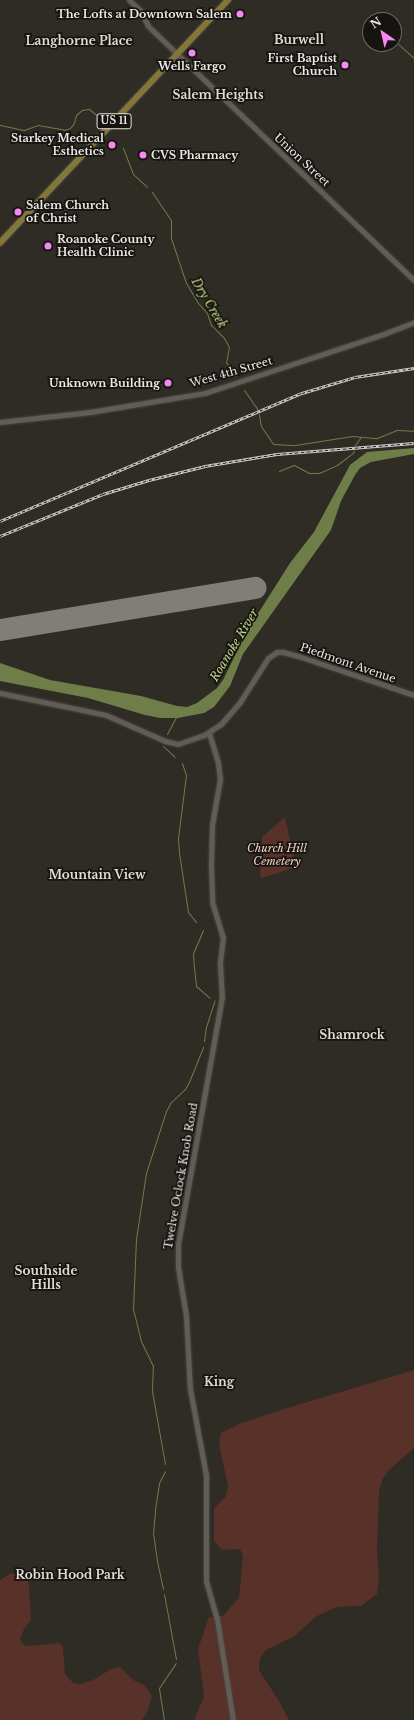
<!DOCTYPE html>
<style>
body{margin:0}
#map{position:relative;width:414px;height:1720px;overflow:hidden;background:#2f2b25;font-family:"Libre Baskerville",serif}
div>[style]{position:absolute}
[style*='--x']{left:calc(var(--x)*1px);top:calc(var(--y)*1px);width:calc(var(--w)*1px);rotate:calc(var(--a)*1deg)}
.green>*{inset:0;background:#583128}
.water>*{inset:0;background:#6f7e48}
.stream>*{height:1px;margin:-0.5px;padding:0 0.5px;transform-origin:0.5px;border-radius:0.5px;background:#6f7e48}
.runway>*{height:22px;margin:-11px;padding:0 11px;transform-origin:11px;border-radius:11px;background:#807e78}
.roads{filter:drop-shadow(0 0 1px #4a4642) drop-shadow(0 0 1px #4a4642)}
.secondary>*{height:5px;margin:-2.5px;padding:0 2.5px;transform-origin:2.5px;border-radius:2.5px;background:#615c55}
.primary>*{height:5.5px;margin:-2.75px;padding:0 2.75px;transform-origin:2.75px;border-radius:2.75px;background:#82763a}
.rail>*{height:2.5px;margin-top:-1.25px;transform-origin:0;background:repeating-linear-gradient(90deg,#161411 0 3px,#d2d0cc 0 6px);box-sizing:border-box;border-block:1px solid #d2d0cc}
.dots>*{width:11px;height:11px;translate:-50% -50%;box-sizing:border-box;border:2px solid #161411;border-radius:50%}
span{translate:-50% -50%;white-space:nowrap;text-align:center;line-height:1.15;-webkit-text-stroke:3.5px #161411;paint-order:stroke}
.shield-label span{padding:1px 3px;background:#161411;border:1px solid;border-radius:3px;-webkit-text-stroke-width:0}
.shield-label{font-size:10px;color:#ebe9e5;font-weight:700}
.poi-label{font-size:11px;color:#ebe9e5;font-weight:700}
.right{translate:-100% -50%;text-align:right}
.left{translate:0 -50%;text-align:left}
.street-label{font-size:11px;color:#ebe9e5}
.park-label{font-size:11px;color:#f3cfc6;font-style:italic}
.neighbourhood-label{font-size:12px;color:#e0dad2;font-weight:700}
.water-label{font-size:12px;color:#c0d685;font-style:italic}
.north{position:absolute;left:362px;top:12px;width:40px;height:40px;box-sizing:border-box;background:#161411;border:1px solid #6b6966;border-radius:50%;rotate:326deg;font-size:11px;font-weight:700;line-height:16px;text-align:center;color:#ebe9e5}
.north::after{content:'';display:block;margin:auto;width:14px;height:18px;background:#f589ef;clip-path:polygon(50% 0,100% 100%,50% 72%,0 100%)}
</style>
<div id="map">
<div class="green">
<i style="clip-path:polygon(285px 817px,296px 867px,262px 878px,260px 876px,262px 837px)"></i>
<i style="clip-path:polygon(414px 1370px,414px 1448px,389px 1470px,382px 1480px,379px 1492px,377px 1551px,379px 1577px,377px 1594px,361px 1606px,336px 1607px,317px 1616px,293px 1637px,266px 1650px,260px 1658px,259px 1670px,279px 1701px,289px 1720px,194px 1720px,204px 1697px,198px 1649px,209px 1617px,223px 1616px,239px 1597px,243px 1556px,240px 1549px,222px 1550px,214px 1541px,214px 1508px,226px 1496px,228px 1486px,219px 1444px,221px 1433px,239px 1424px,284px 1409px)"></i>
<i style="clip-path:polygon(11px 1573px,27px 1580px,29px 1584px,31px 1620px,24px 1629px,20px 1639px,24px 1645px,30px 1646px,59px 1643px,63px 1647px,65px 1674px,73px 1683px,80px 1684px,93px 1680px,111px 1669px,120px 1667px,133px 1680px,144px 1685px,152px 1696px,148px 1710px,142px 1720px,0 1720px,0 1580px)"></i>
</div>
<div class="water">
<i style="clip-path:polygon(414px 448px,414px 454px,371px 462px,360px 468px,355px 475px,341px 501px,331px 530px,243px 654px,230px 686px,214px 707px,204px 713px,178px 718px,160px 718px,145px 715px,88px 698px,0 681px,0 663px,50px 680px,141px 696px,177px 706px,187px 707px,197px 703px,217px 688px,223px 680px,247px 631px,290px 563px,314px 532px,350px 465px,367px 452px)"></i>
</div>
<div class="stream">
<i style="--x:396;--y:42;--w:24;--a:42"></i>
<i style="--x:0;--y:125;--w:25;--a:12"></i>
<i style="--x:24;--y:130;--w:15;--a:-20"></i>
<i style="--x:38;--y:125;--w:27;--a:10"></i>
<i style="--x:65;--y:130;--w:5;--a:-22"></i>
<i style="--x:70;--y:128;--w:6;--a:-51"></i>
<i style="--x:74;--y:123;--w:8;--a:-76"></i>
<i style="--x:76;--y:115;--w:8;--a:-40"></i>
<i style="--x:82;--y:110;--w:7;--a:-8"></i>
<i style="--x:89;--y:109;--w:22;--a:39"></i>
<i style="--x:123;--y:148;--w:28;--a:69"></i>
<i style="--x:133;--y:174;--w:19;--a:43"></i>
<i style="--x:152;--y:192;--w:34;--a:56"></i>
<i style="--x:171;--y:220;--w:18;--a:90"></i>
<i style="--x:171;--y:238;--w:47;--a:71.6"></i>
<i style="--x:186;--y:283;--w:23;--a:59"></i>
<i style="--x:198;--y:303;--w:13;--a:48"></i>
<i style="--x:207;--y:313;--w:13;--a:72"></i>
<i style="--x:211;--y:325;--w:18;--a:45"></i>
<i style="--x:224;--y:338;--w:10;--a:61"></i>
<i style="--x:229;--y:347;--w:15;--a:101"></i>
<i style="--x:226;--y:362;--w:17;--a:59"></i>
<i style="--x:244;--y:390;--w:24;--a:55"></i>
<i style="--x:259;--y:414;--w:12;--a:81"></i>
<i style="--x:261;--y:426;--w:22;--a:56"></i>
<i style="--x:273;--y:444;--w:22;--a:3"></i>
<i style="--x:295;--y:445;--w:58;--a:-9"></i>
<i style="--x:352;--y:436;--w:25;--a:5"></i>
<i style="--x:377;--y:438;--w:22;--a:-22"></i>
<i style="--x:397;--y:430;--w:17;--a:3"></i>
<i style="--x:355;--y:445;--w:9;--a:-54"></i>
<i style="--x:279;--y:471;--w:16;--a:-22"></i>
<i style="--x:294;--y:465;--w:17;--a:28"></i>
<i style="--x:309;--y:473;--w:10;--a:0"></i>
<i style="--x:319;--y:473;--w:20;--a:-24"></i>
<i style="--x:337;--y:465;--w:20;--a:-37"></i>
<i style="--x:353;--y:453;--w:3;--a:-72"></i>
<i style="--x:167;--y:734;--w:19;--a:-62"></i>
<i style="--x:163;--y:746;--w:16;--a:43"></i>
<i style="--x:182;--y:763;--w:13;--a:72"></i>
<i style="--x:186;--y:775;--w:64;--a:97.2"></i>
<i style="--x:178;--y:838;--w:15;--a:86"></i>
<i style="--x:179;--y:853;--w:60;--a:81.3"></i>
<i style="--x:188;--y:912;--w:13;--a:51"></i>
<i style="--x:203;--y:930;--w:26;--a:113"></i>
<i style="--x:193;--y:954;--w:13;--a:86"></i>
<i style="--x:194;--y:967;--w:19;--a:84"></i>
<i style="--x:196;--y:986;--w:18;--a:41"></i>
<i style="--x:204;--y:1041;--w:14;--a:-82"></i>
<i style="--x:206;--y:1027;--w:28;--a:-72"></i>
<i style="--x:165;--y:1464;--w:74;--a:-100.1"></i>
<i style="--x:152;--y:1391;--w:25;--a:-88"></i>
<i style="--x:153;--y:1366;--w:28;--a:-116"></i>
<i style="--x:141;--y:1341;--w:32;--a:-104"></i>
<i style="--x:133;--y:1310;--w:71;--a:-87.6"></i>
<i style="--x:136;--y:1239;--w:67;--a:-81.4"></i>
<i style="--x:146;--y:1173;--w:65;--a:-72.1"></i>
<i style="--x:166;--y:1111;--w:10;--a:-61"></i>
<i style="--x:171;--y:1102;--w:19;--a:-43"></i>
<i style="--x:185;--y:1089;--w:8;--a:-60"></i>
<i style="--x:189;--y:1082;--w:38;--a:-68"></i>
<i style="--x:163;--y:1589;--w:29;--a:-102"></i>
<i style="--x:157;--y:1561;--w:27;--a:-98"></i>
<i style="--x:153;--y:1534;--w:25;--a:-85"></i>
<i style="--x:155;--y:1509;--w:26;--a:-81"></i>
<i style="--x:159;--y:1483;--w:13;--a:-63"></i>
<i style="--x:164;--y:1594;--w:66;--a:79.5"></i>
<i style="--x:164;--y:1720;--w:32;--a:-99"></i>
<i style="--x:159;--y:1688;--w:30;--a:-56"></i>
</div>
<div class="runway">
<i style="--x:1;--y:630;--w:258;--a:-9.4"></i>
</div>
<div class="roads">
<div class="secondary">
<i style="--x:129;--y:0;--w:15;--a:42"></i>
<i style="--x:140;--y:10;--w:18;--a:63"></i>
<i style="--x:148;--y:26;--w:368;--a:43.7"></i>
<i style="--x:0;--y:422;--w:91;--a:-6.3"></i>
<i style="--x:90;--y:412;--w:117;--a:-9.4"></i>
<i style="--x:205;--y:393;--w:191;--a:-18.3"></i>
<i style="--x:386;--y:333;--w:30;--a:-21"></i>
<i style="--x:0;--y:693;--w:108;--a:11.7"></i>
<i style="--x:106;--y:715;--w:64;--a:23.8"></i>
<i style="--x:165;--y:741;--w:13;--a:13"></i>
<i style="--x:178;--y:744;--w:28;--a:-19"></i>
<i style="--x:204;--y:735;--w:20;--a:-33"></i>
<i style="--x:221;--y:724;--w:29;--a:-49"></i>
<i style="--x:240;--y:702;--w:52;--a:-57.5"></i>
<i style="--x:268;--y:658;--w:11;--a:-34"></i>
<i style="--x:277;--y:652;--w:6;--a:0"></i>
<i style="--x:283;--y:652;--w:16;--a:15"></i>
<i style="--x:298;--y:656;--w:122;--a:18.6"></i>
<i style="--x:209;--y:733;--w:31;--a:73"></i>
<i style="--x:218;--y:763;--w:16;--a:83"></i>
<i style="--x:220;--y:779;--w:47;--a:99.9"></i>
<i style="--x:212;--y:825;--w:41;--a:91.4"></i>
<i style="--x:211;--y:866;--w:36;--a:88"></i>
<i style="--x:212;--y:902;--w:37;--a:73"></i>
<i style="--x:223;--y:937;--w:26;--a:97"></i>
<i style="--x:220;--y:963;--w:34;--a:87"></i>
<i style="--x:222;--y:997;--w:251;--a:100.1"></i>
<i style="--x:178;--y:1244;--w:23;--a:90"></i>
<i style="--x:178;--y:1267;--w:50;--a:80.7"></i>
<i style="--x:186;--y:1316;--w:73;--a:86.9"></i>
<i style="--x:190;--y:1389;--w:87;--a:79.5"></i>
<i style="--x:206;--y:1475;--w:106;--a:90"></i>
<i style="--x:206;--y:1581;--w:40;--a:74"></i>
<i style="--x:217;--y:1619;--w:102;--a:81"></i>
</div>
<div class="primary">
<i style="--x:0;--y:243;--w:333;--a:-46.8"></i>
</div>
</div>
<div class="rail">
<i style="--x:0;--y:521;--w:328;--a:-23"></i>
<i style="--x:302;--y:393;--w:55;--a:-16.8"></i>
<i style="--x:355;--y:377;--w:60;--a:-8.7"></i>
<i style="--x:0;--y:536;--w:111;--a:-22.2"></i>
<i style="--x:103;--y:494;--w:48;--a:-16.9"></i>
<i style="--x:149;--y:480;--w:58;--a:-14"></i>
<i style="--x:205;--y:466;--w:73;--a:-9.5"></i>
<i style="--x:277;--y:454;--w:137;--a:-4.6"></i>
</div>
<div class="dots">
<i style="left:240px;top:14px;background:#f589ef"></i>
<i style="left:192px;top:53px;background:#f589ef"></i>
<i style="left:345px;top:65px;background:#f589ef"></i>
<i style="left:112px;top:145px;background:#f589ef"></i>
<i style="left:143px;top:155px;background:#f589ef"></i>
<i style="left:18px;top:212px;background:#f589ef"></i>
<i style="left:48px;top:246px;background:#f589ef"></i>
<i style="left:168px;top:383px;background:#f589ef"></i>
</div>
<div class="shield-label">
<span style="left:114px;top:121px">US 11</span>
</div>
<div class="poi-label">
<span class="right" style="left:232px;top:14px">The Lofts at Downtown Salem</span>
<span class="right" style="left:337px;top:65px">First Baptist<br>Church</span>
<span style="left:192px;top:66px">Wells Fargo</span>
<span class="right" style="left:104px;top:145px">Starkey Medical<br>Esthetics</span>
<span class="left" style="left:151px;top:155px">CVS Pharmacy</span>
<span class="left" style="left:26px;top:212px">Salem Church<br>of Christ</span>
<span class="left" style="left:57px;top:246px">Roanoke County<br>Health Clinic</span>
<span class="right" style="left:160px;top:383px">Unknown Building</span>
</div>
<div class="street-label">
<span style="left:302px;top:160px;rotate:43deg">Union Street</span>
<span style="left:231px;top:372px;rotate:-16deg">West 4th Street</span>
<span style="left:348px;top:663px;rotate:19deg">Piedmont Avenue</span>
<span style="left:181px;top:1176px;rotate:-80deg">Twelve Oclock Knob Road</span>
</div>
<div class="park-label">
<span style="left:277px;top:855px">Church Hill<br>Cemetery</span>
</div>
<div class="neighbourhood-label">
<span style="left:299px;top:40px">Burwell</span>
<span style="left:79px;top:41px">Langhorne Place</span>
<span style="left:218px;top:95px">Salem Heights</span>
<span style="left:97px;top:875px">Mountain View</span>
<span style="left:352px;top:1035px">Shamrock</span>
<span style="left:46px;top:1278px">Southside<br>Hills</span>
<span style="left:219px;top:1382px">King</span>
<span style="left:70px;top:1575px">Robin Hood Park</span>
</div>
<div class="water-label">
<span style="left:209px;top:303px;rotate:59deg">Dry Creek</span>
<span style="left:234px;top:645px;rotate:-59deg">Roanoke River</span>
</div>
<div class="north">N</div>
</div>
